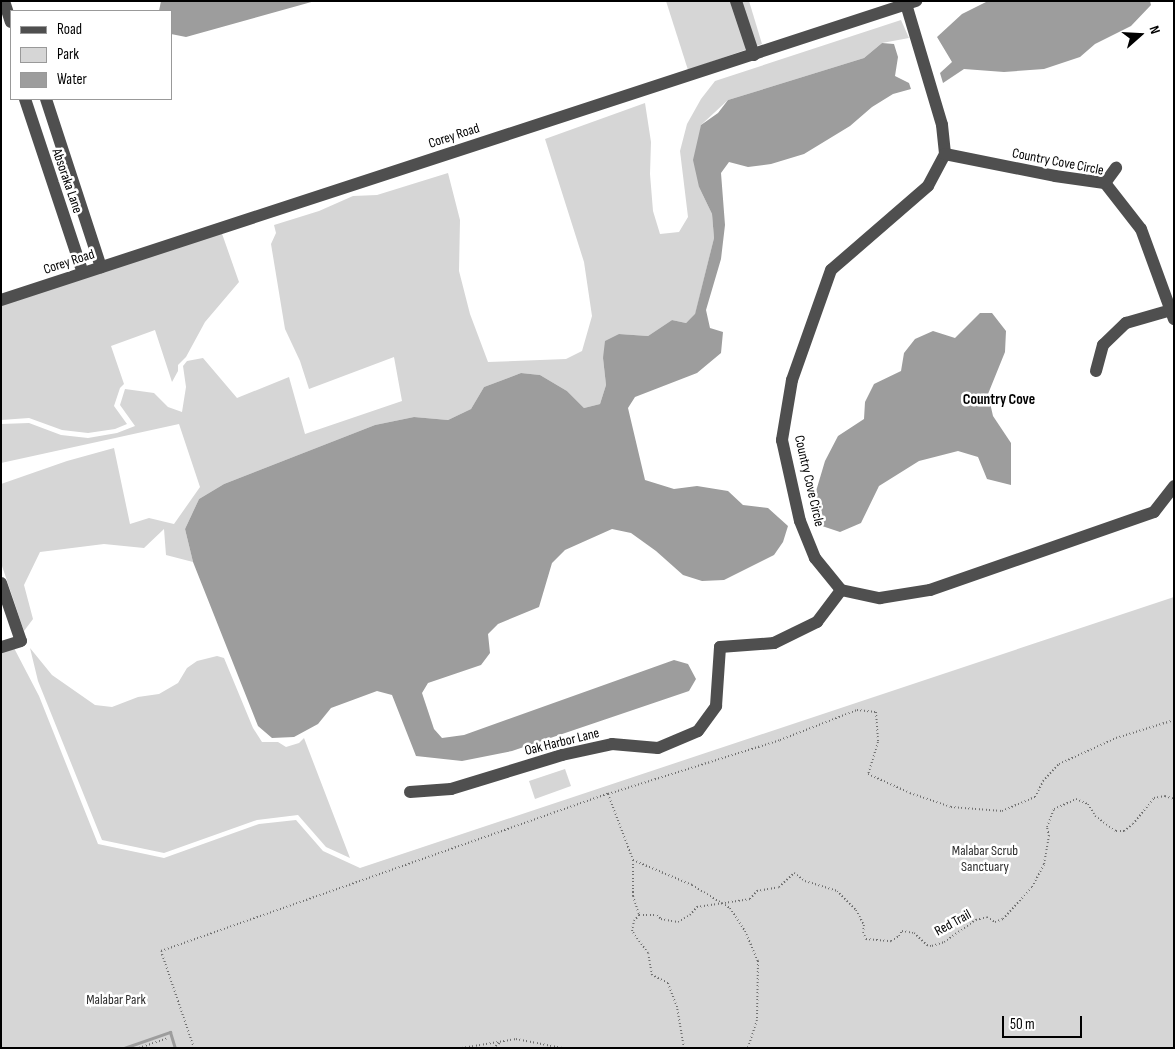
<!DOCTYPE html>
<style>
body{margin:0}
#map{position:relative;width:1175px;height:1049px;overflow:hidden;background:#fff;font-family:"Sofia Sans Condensed",sans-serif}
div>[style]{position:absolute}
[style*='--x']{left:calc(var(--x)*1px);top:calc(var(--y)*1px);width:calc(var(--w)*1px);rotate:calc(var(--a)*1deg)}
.green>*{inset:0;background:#d6d6d6}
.water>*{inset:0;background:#9d9d9d}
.stream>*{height:3px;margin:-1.5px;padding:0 1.5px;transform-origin:1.5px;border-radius:1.5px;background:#9d9d9d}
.path>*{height:2px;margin-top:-1px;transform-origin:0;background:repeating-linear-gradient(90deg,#717171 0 1px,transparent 0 3.5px)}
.minor>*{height:12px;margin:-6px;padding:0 6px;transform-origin:6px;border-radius:6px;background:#4f4f4f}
span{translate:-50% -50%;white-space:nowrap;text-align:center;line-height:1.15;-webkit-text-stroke:5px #fff;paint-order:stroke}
.street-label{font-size:14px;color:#000}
.park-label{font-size:14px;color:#2d2d2d}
.neighbourhood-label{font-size:15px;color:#000;font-weight:700}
.frame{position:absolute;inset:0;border:2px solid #000;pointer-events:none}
.legend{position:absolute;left:10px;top:10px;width:162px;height:90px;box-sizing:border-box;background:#fff;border:1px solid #999;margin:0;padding:6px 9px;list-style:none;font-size:15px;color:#000}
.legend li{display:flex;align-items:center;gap:10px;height:25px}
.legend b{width:25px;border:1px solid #999}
.north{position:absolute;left:1115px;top:10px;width:50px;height:50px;-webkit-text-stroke:4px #fff;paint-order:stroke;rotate:71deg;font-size:14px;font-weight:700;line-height:20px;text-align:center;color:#000}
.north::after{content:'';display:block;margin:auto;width:18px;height:22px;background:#000;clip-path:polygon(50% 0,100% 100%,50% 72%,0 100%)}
.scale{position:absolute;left:1002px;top:1016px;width:80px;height:22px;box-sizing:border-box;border:2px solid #000;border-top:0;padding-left:6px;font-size:15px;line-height:18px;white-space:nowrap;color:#000;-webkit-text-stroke:4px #fff;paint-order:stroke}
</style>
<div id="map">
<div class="green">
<i style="clip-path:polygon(666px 1px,749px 1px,762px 44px,688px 70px)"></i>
<i style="clip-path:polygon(901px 20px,909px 38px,882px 43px,864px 58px,728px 100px,701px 125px,699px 187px,712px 214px,714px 238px,695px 315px,686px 323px,672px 320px,648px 336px,619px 334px,603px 358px,606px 385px,600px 404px,584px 408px,567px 391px,540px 375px,521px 373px,484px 387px,471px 409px,448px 420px,414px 417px,375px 425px,224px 484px,199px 499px,185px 529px,193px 562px,166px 555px,164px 529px,144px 548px,104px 544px,40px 552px,24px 585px,33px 619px,24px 631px,1px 563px,1px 484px,67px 461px,114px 448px,130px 524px,149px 518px,174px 524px,200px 487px,179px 424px,1px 463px,1px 424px,29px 423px,61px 435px,88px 438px,117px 433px,135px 426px,120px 405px,125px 389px,154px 393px,168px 407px,182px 412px,186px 387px,183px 366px,187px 361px,203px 358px,237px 398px,289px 377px,305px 434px,402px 401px,394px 357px,309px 389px,300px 361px,285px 329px,271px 244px,276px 233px,274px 225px,319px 211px,353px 196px,377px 195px,448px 173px,460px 220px,459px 271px,470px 314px,488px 362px,566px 359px,582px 351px,592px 316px,584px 262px,545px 139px,645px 103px,651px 142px,650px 174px,653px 211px,660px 234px,679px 232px,688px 217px,680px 151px,687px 124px,701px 99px,715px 81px)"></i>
<i style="clip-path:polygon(220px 228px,239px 282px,205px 322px,186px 357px,178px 365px,178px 371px,172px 382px,155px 330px,111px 346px,124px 384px,120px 388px,114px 406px,127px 424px,115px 429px,88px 433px,62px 430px,29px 418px,1px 420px,1px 301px)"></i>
<i style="clip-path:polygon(1174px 597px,1174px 1048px,1px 1048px,1px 652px,14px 648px,39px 696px,98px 844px,164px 858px,259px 824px,296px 820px,323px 851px,360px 868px)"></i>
<i style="clip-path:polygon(30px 648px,52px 675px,95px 705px,112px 707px,138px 697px,159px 694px,178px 683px,187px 668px,197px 661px,217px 656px,224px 658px,253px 728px,262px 742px,278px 742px,286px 747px,299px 743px,304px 738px,350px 858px,326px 847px,298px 815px,257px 820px,164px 853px,102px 840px,38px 681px)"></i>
<i style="clip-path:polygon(565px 769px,571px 786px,535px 799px,529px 781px)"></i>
</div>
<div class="water">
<i style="clip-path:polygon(161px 1px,315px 1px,186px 37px,171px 34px,171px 11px,159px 11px)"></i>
<i style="clip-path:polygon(988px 1px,1150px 1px,1151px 5px,1131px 26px,1095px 44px,1080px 57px,1044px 69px,1004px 72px,964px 69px,943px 83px,940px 73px,952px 62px,937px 37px,962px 14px)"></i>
<i style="clip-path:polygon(882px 43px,894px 44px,898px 57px,895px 76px,909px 83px,911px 89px,893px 94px,872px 107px,850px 126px,804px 154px,771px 164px,748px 167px,729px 162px,721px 173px,725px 225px,721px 259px,706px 310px,710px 328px,723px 332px,721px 353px,697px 373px,635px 397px,628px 408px,645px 480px,674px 489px,697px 486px,728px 491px,743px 505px,768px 508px,788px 526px,783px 542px,774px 555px,724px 580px,702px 581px,683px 575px,656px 551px,631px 533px,612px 529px,565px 550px,552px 563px,539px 607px,498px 624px,488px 634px,490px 653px,481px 665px,428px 683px,422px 693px,434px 729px,442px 738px,464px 735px,674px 660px,688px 664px,696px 679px,689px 691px,512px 751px,462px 761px,416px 756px,392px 695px,377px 691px,331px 708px,318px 724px,294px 737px,272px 738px,258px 726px,193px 562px,185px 529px,199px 499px,224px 484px,375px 425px,414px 417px,448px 420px,471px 409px,484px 387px,521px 373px,540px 375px,567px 391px,584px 408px,600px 404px,606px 385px,603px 358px,605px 341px,619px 334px,648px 336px,672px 320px,686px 323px,695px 314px,714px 238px,712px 214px,699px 187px,693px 160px,701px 125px,718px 113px,728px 100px,864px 58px)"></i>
<i style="clip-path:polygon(980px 313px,992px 313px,1006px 331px,1005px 352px,988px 394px,993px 416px,1011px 443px,1011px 485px,987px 479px,978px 457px,958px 451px,919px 461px,879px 486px,861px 523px,840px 532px,816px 524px,811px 508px,825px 461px,838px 436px,864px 419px,865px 402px,874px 384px,901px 371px,904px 353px,915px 339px,933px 331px,955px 338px)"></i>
</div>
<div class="stream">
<i style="--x:124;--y:1048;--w:49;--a:-19.2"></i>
<i style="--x:170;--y:1032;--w:17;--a:73"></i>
</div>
<div class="path">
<i style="--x:608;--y:794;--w:71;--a:69.3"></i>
<i style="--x:633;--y:860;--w:64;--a:23"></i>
<i style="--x:692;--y:885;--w:44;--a:31.2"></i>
<i style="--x:730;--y:908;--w:27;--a:57"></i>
<i style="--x:745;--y:931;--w:33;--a:67"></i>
<i style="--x:758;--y:961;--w:59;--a:91"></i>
<i style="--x:757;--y:1020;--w:29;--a:108"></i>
<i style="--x:633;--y:860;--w:36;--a:90"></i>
<i style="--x:633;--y:896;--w:20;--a:72"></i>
<i style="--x:139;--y:1048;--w:31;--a:-19"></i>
<i style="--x:194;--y:1048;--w:102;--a:-108.8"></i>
<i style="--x:161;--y:951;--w:474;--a:-19.4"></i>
<i style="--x:608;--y:794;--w:180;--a:-17.4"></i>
<i style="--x:780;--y:740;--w:83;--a:-21.3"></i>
<i style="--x:857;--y:710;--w:19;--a:6"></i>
<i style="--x:876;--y:712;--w:30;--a:86"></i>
<i style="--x:878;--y:742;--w:34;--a:107"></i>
<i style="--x:868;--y:774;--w:46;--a:24.3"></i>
<i style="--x:910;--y:793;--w:43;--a:18.9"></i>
<i style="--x:951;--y:807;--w:51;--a:4.5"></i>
<i style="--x:1002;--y:811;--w:36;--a:-23"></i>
<i style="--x:1035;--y:797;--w:18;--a:-63"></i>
<i style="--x:1043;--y:781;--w:23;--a:-47"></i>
<i style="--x:1059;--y:764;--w:63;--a:-24.5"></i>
<i style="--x:1116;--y:738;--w:61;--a:-17.2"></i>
<i style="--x:462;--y:1048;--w:55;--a:-9.5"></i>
<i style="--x:516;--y:1039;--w:47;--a:11.1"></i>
<i style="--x:493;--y:1048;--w:10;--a:-37"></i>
<i style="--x:684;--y:1048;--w:42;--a:-99.7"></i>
<i style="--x:677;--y:1007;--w:26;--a:-111"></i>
<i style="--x:668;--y:983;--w:18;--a:-153"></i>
<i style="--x:652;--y:975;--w:22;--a:-100"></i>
<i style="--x:648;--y:953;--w:27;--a:-126"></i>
<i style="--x:632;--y:931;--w:10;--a:-79"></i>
<i style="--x:634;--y:921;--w:8;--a:-50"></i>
<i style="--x:639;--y:915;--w:18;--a:0"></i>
<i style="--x:657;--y:915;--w:6;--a:45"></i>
<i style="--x:661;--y:919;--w:17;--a:10"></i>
<i style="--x:678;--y:922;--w:14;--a:-30"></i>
<i style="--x:690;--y:915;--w:11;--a:-49"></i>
<i style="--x:697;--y:907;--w:54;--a:-8.6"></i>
<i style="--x:750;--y:899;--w:11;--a:-49"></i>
<i style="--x:757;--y:891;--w:22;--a:-10"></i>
<i style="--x:779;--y:887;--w:21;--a:-43"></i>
<i style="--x:794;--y:873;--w:14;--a:36"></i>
<i style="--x:805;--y:881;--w:34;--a:17"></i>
<i style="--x:837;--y:891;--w:27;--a:45"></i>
<i style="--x:856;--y:910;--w:17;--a:62"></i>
<i style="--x:864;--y:925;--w:7;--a:98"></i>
<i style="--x:863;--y:932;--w:8;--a:67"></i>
<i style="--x:866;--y:939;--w:25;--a:5"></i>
<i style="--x:891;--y:941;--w:9;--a:-32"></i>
<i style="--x:899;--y:936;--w:6;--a:-59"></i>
<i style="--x:902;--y:931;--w:12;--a:9"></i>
<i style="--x:914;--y:933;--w:18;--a:43"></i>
<i style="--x:927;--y:945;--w:5;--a:11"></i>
<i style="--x:932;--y:946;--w:13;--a:-18"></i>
<i style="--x:944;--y:942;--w:39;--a:-35"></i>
<i style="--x:976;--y:920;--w:11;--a:-15"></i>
<i style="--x:987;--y:917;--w:9;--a:32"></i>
<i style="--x:995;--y:922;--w:9;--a:-21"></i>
<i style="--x:1003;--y:919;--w:43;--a:-47.8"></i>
<i style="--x:1032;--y:887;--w:26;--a:-62"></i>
<i style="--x:1044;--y:864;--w:28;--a:-80"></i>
<i style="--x:1049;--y:836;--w:9;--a:-103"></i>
<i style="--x:1047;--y:827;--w:19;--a:-69"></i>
<i style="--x:1054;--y:809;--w:24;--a:-24"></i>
<i style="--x:1076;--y:799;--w:13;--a:23"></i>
<i style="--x:1088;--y:804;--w:14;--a:60"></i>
<i style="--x:1095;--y:816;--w:26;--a:36"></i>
<i style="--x:1116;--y:831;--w:8;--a:0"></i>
<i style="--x:1124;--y:831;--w:11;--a:-38"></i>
<i style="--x:1133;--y:824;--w:33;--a:-51"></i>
<i style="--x:1154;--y:798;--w:11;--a:-10"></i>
<i style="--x:1165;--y:796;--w:9;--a:18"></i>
</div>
<div class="minor">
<i style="--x:4;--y:1;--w:22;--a:72"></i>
<i style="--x:736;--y:1;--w:57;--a:71.6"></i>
<i style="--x:906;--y:4;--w:126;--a:73.4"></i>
<i style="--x:942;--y:125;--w:29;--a:84"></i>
<i style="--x:945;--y:154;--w:36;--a:118"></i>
<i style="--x:928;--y:186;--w:128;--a:139.1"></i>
<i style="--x:831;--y:270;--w:117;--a:109.5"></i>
<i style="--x:792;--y:380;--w:61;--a:99.5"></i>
<i style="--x:782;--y:440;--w:83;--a:77.5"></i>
<i style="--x:800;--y:521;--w:40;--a:68"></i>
<i style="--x:815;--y:558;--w:41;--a:50.9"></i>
<i style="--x:841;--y:590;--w:40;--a:12"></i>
<i style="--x:880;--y:598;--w:51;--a:-9.1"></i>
<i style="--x:930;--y:590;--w:237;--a:-19.2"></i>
<i style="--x:1154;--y:512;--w:33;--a:-52"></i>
<i style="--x:25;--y:99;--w:183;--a:71.6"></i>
<i style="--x:46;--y:99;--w:177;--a:71.9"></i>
<i style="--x:945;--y:154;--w:112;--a:11.3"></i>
<i style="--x:1055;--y:176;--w:50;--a:8"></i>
<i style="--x:1105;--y:183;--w:58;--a:52"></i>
<i style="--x:1141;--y:229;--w:96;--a:69.9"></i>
<i style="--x:1105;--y:183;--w:19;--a:-54"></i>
<i style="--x:1;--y:300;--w:963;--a:-18.1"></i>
<i style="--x:1096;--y:371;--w:27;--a:-75"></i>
<i style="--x:1103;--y:345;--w:32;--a:-44"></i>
<i style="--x:1126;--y:323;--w:47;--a:-16.1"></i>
<i style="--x:1;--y:583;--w:61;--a:71"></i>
<i style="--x:21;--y:641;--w:21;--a:163"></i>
<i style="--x:410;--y:792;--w:41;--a:-4.2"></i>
<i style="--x:451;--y:789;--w:116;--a:-17"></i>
<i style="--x:562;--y:755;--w:51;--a:-12.4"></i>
<i style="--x:612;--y:744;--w:46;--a:5"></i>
<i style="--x:658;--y:748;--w:43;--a:-23"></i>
<i style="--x:698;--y:731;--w:31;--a:-54"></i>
<i style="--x:716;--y:706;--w:59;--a:-86.1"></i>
<i style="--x:720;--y:647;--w:54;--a:-4.2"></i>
<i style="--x:774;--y:643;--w:48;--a:-26"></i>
<i style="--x:817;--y:622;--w:40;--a:-53"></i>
</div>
<div class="street-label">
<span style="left:454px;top:136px;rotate:-18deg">Corey Road</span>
<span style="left:1058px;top:162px;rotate:11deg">Country Cove Circle</span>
<span style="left:67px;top:181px;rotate:71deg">Absoraka Lane</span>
<span style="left:69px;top:262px;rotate:-18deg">Corey Road</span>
<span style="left:809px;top:481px;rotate:77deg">Country Cove Circle</span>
<span style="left:562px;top:742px;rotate:-14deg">Oak Harbor Lane</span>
<span style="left:953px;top:923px;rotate:-29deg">Red Trail</span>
</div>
<div class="park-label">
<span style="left:985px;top:859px">Malabar Scrub<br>Sanctuary</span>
<span style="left:116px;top:1000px">Malabar Park</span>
</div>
<div class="neighbourhood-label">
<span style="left:999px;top:400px">Country Cove</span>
</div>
<div class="frame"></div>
<ul class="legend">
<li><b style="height:6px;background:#4f4f4f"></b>Road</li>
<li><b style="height:14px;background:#d6d6d6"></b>Park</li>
<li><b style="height:14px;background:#9d9d9d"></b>Water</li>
</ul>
<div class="north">N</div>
<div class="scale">50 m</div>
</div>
